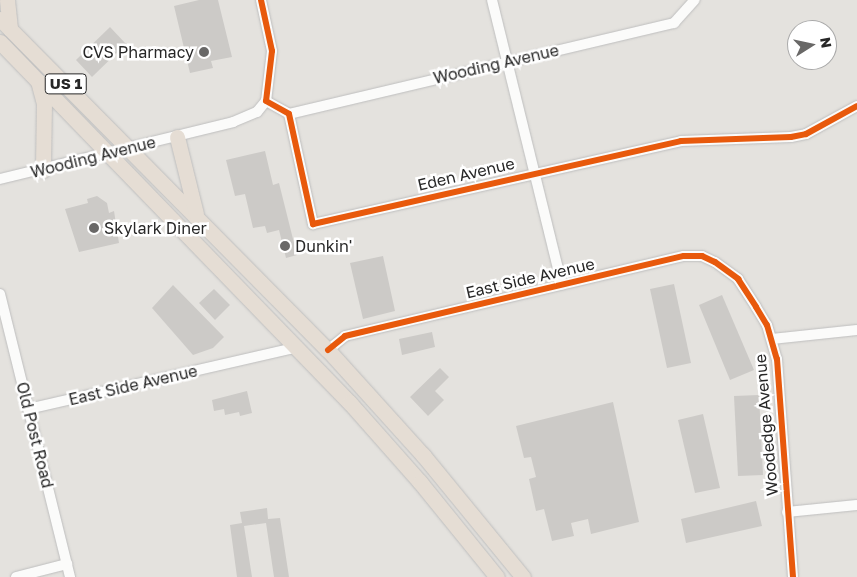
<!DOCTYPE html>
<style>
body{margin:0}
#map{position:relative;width:857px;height:577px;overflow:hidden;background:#e4e2de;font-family:"Golos Text",sans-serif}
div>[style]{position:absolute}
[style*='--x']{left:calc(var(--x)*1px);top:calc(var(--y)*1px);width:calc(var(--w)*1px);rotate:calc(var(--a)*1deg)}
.building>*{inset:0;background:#cccac7}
.roads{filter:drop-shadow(0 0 1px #bebebe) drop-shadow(0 0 1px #bebebe)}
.minor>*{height:10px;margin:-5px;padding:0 5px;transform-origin:5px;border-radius:5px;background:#fbfbfa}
.highway>*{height:15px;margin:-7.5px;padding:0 7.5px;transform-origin:7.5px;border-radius:7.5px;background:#e5ddd4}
.cycleway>*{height:6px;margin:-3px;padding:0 3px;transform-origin:3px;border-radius:3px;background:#e8590c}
.dots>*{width:14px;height:14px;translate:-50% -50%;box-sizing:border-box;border:2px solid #fff;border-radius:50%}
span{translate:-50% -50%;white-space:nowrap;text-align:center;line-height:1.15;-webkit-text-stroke:5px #fff;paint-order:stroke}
.shield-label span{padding:1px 4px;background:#fff;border:1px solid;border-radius:4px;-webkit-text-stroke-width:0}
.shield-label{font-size:15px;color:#272727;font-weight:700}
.poi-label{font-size:16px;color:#272727}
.right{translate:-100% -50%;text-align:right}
.left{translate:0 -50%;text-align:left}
.street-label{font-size:16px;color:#272727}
.north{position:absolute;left:787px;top:20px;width:50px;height:50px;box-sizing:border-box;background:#fff;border:1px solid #a9a9a9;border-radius:50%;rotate:80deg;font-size:14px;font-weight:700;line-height:20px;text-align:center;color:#272727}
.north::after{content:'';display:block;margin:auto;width:18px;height:22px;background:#696867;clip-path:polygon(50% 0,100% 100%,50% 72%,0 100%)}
</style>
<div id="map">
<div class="building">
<i style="clip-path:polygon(199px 0,218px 0,232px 57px,211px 61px,213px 68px,190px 73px,174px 6px)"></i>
<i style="clip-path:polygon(110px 27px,126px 44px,92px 77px,76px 60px)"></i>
<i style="clip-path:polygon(265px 151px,273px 185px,279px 183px,297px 255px,286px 258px,279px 230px,267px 233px,265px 226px,253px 228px,245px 194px,235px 196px,226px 160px)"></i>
<i style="clip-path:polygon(97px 196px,107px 203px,109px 213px,114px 211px,119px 243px,79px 252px,65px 209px,88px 203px,87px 199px)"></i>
<i style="clip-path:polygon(383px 256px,395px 311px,363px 319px,350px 263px)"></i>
<i style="clip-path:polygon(674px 284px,691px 363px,667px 368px,650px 289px)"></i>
<i style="clip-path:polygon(173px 285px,224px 337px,213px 348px,193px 355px,152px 308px)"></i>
<i style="clip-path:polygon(214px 289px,230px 305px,215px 320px,199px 303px)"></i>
<i style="clip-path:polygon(722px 295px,754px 370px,730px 380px,699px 305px)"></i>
<i style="clip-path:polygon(432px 332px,435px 347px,402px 355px,399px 339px)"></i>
<i style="clip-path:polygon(440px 368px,449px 377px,435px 391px,444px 400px,428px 416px,410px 397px)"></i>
<i style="clip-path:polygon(247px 391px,252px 413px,240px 416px,239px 412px,225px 415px,224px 409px,214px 411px,212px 400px)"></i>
<i style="clip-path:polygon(759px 395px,763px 475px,738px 476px,734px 396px)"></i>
<i style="clip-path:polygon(613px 402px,639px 522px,591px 534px,588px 519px,571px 523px,574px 536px,552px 541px,544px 509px,536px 511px,529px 479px,536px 477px,531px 457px,524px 458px,516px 426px)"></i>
<i style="clip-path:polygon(703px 414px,720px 488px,695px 493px,678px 420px)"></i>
<i style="clip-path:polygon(756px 501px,762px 526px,686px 543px,681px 519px)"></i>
<i style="clip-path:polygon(267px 508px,268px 519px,280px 518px,289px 577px,274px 577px,266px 523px,244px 526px,252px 577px,237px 577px,230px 525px,242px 523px,240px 512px)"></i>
</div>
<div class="roads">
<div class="minor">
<i style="--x:261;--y:0;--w:52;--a:77.8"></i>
<i style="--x:272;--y:51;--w:50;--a:96.8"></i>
<i style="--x:266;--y:101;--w:26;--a:29"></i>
<i style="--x:289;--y:114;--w:113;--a:77.7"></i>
<i style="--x:313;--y:224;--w:377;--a:-12.7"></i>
<i style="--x:681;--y:141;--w:110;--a:-2.1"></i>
<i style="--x:791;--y:137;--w:15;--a:-11"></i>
<i style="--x:806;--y:134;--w:58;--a:-28.8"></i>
<i style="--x:492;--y:0;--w:293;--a:76.2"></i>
<i style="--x:289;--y:114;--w:396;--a:-13.3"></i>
<i style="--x:674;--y:23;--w:31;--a:-48"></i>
<i style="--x:0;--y:179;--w:240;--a:-13.7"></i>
<i style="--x:233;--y:122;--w:26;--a:-23"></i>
<i style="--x:257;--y:112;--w:14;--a:-51"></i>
<i style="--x:0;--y:294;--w:292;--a:76.1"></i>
<i style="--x:772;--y:339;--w:85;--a:-6"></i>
<i style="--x:328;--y:350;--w:22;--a:-39"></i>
<i style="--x:345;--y:336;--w:348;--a:-13.3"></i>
<i style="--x:684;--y:256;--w:18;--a:0"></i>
<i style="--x:702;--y:256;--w:14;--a:25"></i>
<i style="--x:715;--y:262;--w:29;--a:36"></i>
<i style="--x:738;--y:279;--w:33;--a:57"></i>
<i style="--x:756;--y:307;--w:21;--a:59"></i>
<i style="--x:767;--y:325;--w:35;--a:74"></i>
<i style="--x:777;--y:359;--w:219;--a:85.8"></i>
<i style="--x:28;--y:409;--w:274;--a:-12.9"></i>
<i style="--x:787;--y:512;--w:70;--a:-5.7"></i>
<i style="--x:16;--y:577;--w:53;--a:-14.3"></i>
</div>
<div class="highway">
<i style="--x:7;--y:0;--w:29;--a:84"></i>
<i style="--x:0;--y:19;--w:466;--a:45.3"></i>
<i style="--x:328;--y:350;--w:142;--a:47.9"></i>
<i style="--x:423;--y:455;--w:158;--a:50.7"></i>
<i style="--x:0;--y:42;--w:503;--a:45.89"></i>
<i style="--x:350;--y:403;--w:106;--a:48.5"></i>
<i style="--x:420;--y:482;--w:122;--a:51"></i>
<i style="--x:38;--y:81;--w:23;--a:75"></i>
<i style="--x:44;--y:103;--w:67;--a:90.9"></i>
<i style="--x:177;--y:137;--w:79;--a:76.1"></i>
</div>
</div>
<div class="cycleway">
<i style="--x:261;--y:0;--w:52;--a:77.8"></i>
<i style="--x:272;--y:51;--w:50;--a:96.8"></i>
<i style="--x:266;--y:101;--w:26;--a:29"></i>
<i style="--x:289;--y:114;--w:113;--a:77.7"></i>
<i style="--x:313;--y:224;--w:377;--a:-12.7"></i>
<i style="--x:681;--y:141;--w:110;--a:-2.1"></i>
<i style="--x:791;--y:137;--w:15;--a:-11"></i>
<i style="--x:806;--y:134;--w:58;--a:-28.8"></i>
<i style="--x:328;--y:350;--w:22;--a:-39"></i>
<i style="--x:345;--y:336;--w:348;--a:-13.3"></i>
<i style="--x:684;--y:256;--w:18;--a:0"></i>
<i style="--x:702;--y:256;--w:14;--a:25"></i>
<i style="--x:715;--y:262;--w:29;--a:36"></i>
<i style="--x:738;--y:279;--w:33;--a:57"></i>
<i style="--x:756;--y:307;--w:21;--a:59"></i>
<i style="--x:767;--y:325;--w:35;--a:74"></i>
<i style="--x:777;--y:359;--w:219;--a:85.8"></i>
</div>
<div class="dots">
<i style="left:204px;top:52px;background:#696867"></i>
<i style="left:94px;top:228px;background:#696867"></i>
<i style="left:285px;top:246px;background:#696867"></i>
</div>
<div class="shield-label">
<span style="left:66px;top:84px">US 1</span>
</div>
<div class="poi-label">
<span class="right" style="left:194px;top:52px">CVS Pharmacy</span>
<span class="left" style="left:104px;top:228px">Skylark Diner</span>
<span class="left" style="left:295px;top:246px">Dunkin'</span>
</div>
<div class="street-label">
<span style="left:496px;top:64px;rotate:-13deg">Wooding Avenue</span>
<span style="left:93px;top:157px;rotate:-14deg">Wooding Avenue</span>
<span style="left:466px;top:174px;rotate:-13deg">Eden Avenue</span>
<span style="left:530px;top:278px;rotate:-13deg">East Side Avenue</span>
<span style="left:133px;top:385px;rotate:-13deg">East Side Avenue</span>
<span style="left:766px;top:425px;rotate:-95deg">Woodedge Avenue</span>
<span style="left:35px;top:435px;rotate:76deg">Old Post Road</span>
</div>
<div class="north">N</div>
</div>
